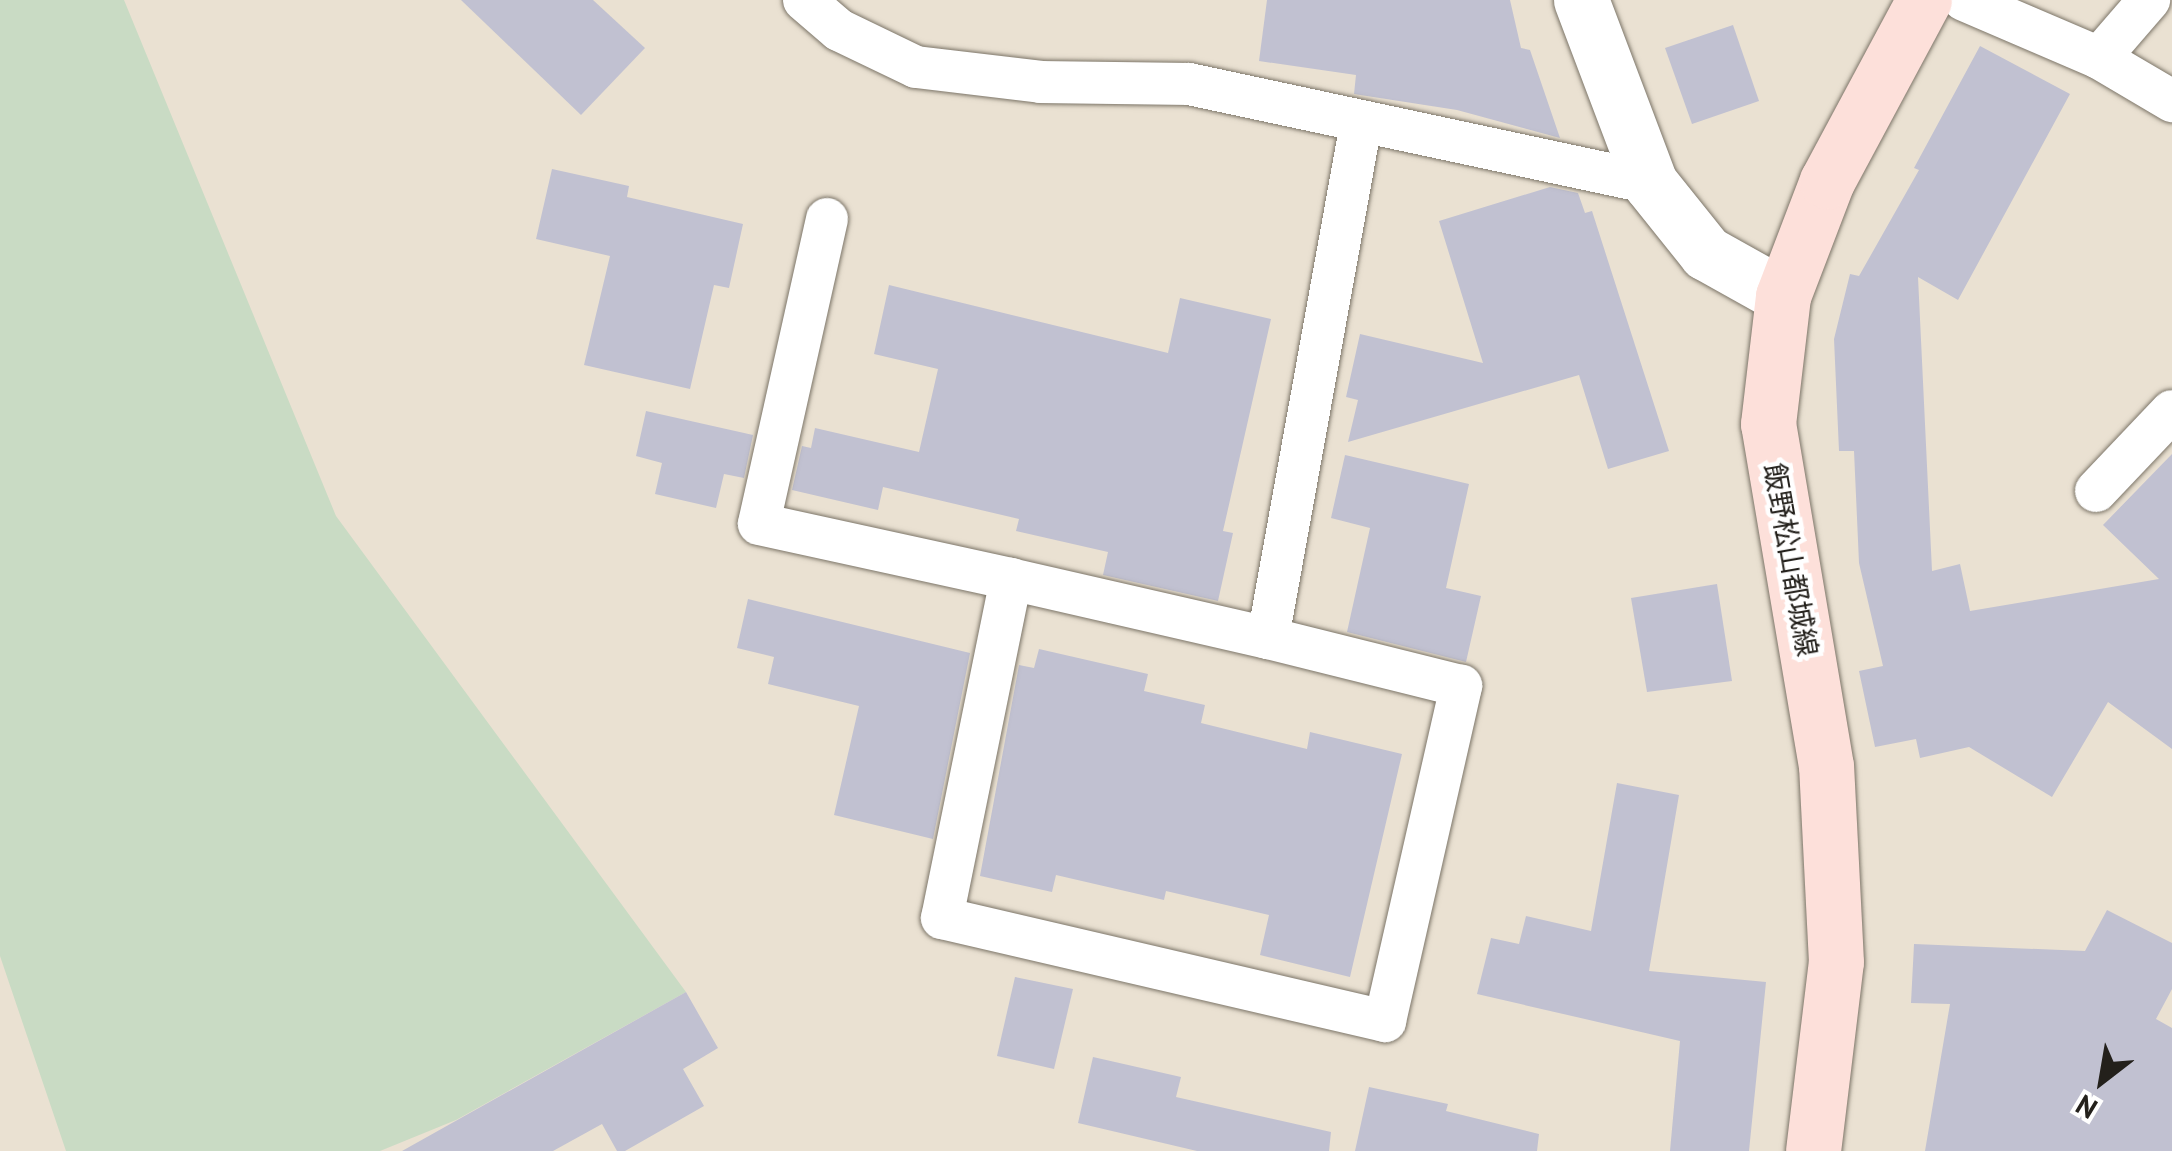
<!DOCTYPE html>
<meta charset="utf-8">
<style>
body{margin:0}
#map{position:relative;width:2172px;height:1151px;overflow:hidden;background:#eae1d2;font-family:"PT Sans","Noto Sans JP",sans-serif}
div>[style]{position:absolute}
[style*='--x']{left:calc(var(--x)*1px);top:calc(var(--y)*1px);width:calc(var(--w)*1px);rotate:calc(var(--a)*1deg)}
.green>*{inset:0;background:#c9dbc4}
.building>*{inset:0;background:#c1c1d1}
.roads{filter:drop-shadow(0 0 2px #7c7568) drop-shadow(0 0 2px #7c7568)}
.minor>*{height:42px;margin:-21px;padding:0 21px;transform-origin:21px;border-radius:21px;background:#fff}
.tertiary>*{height:55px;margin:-27.5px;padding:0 27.5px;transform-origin:27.5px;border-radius:27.5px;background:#fff}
.secondary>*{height:55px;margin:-27.5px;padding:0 27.5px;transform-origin:27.5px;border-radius:27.5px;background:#fde0da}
span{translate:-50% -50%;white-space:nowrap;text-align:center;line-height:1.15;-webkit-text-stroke:9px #fff;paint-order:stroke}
.street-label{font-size:28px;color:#23201b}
.north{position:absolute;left:2052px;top:1031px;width:100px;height:100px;-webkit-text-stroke:8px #fff;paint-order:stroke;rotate:211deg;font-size:28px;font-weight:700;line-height:40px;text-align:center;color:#23201b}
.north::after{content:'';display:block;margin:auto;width:35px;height:45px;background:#23201b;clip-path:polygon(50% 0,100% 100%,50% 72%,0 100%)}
</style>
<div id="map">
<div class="green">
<i style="clip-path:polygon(0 0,124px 0,336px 516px,686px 992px,456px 1120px,380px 1151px,66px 1151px,0 956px)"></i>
</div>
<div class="building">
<i style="clip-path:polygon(461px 0,593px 0,645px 48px,581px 115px)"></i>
<i style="clip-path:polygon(1267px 0,1510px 0,1521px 48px,1530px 50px,1560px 138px,1457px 110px,1354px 94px,1356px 75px,1259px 61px)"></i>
<i style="clip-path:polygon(1733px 25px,1759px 101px,1692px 124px,1665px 48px)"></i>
<i style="clip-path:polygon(1980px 46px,2070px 94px,1958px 300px,1918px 277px,1932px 571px,1960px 564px,1970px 611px,2159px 579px,2103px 525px,2172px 454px,2172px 749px,2108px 702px,2052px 797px,1969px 747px,1920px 758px,1916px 739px,1875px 747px,1859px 671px,1883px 666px,1859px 563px,1854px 451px,1839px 451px,1834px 339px,1850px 274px,1859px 276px,1919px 170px,1914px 168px)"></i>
<i style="clip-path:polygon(552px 169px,629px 186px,627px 197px,743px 224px,729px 288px,714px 285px,690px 389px,584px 365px,610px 256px,536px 239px)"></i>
<i style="clip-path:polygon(1550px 187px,1578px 193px,1585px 213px,1592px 211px,1669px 451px,1608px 469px,1579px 375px,1348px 442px,1358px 400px,1346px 397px,1360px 334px,1483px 363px,1439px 221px)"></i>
<i style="clip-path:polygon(889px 285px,1168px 353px,1180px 298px,1271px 319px,1223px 531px,1233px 533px,1218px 601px,1103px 575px,1108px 552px,1016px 531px,1019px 519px,883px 487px,878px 510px,792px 490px,802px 446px,811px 448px,815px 428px,919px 452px,938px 369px,874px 354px)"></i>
<i style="clip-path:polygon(646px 411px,753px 435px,744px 478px,724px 474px,716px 508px,655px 494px,662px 463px,636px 456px)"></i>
<i style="clip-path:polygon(1345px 455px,1469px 484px,1446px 588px,1481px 596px,1466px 662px,1347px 632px,1370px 528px,1331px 518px)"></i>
<i style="clip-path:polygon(1717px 584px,1732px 681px,1647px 692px,1631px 598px)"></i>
<i style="clip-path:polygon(748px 599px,970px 653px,933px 839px,834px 815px,859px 706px,768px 684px,774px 657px,737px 648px)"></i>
<i style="clip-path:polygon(1039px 649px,1148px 674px,1144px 691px,1205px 705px,1201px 723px,1307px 749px,1310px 732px,1402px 754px,1350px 977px,1260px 955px,1269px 915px,1166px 891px,1164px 900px,1056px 875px,1052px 892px,980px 876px,1019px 665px,1034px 668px)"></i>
<i style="clip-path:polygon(1617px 783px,1679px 795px,1649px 971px,1766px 982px,1749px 1151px,1670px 1151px,1680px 1041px,1477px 994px,1491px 938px,1519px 944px,1526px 916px,1591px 931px)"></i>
<i style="clip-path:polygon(2107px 910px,2172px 943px,2172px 989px,2156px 1019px,2172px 1028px,2172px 1151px,1925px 1151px,1950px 1004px,1911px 1003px,1914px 944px,2085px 951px)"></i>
<i style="clip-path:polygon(1015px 977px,1073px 989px,1054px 1069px,997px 1056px)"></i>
<i style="clip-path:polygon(686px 992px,718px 1048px,683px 1069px,704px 1106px,625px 1151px,617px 1151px,602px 1124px,553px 1151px,402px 1151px)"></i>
<i style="clip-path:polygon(1093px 1057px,1181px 1077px,1176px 1097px,1331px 1132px,1329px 1151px,1197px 1151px,1078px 1123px)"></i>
<i style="clip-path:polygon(1369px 1087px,1448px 1104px,1446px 1111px,1539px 1134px,1537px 1151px,1355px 1151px)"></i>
</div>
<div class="roads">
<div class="minor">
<i style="--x:804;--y:0;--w:46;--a:40.6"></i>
<i style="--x:839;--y:30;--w:85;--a:25.7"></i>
<i style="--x:916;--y:67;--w:126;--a:6.8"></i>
<i style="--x:1041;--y:82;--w:148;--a:0.8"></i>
<i style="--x:1189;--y:84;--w:472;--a:12.1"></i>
<i style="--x:1964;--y:0;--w:147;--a:23.2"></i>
<i style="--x:2099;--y:58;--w:77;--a:-49.2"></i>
<i style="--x:2099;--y:58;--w:85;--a:30.5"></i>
<i style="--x:827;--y:219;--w:312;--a:102.6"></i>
<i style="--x:759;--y:524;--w:258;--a:12.3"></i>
<i style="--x:2096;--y:491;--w:110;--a:-46.5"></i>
<i style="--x:1268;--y:638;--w:264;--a:-167.1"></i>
<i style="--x:1011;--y:579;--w:346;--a:101.5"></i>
<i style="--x:942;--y:918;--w:455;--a:13.1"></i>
<i style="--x:1385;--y:1021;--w:344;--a:-77.2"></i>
<i style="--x:1461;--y:686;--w:199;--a:-166"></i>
<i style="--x:1268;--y:638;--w:523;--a:-79.76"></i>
</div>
<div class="tertiary">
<i style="--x:1581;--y:0;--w:196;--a:69.3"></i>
<i style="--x:1650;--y:183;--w:90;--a:51.3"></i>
<i style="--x:1706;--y:253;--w:88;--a:29.2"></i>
</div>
<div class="secondary">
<i style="--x:1813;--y:1151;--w:190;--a:-83.1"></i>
<i style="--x:1836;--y:962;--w:196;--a:-92.9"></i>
<i style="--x:1826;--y:766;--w:347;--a:-99.6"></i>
<i style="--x:1768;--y:424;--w:129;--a:-83.3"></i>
<i style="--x:1783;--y:296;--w:123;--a:-69.1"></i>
<i style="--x:1827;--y:181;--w:205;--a:-61.8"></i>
</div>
</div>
<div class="street-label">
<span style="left:1791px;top:560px;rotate:80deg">飯野松山都城線</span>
</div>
<div class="north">N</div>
</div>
